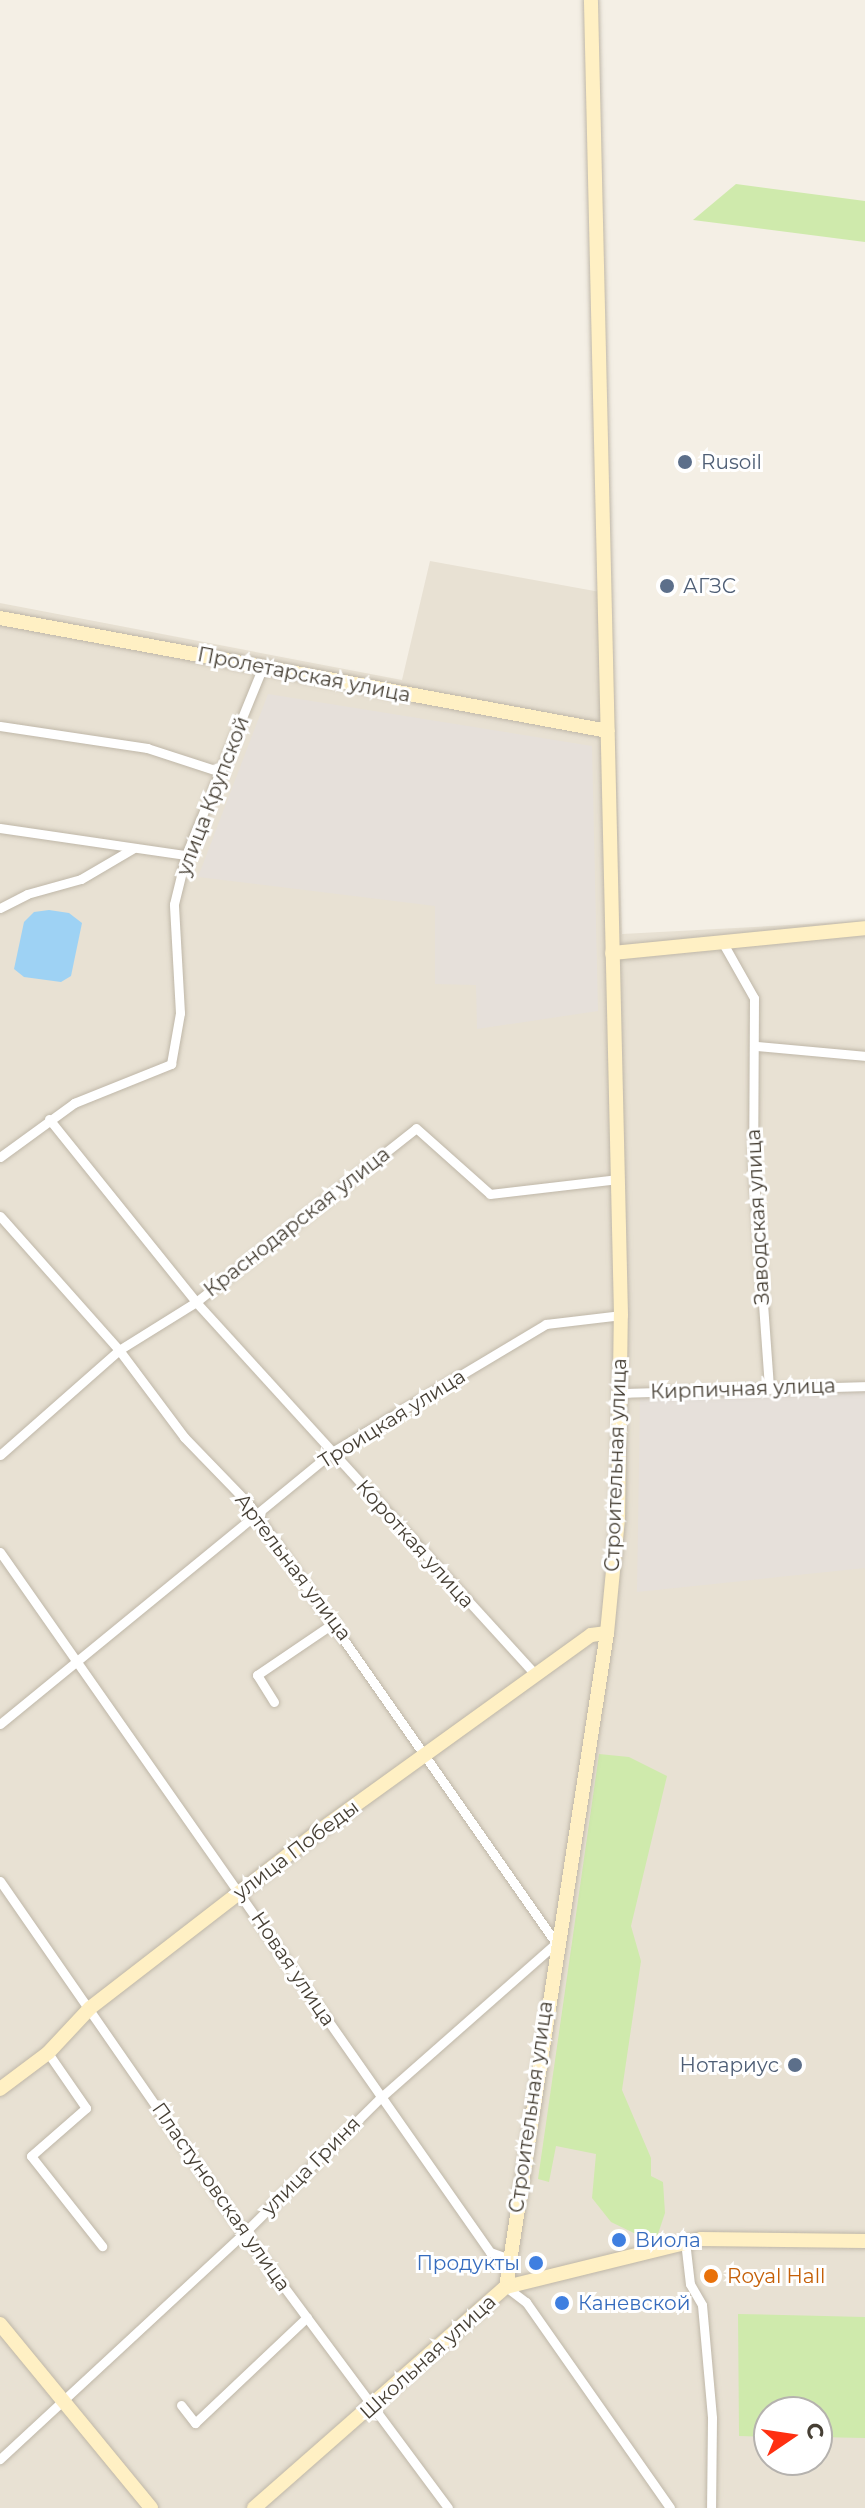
<!DOCTYPE html>
<meta charset="utf-8">
<style>
body{margin:0}
#map{position:relative;width:865px;height:2508px;overflow:hidden;background:#f4efe5;font-family:Montserrat,sans-serif}
div>[style]{position:absolute}
[style*='--x']{left:calc(var(--x)*1px);top:calc(var(--y)*1px);width:calc(var(--w)*1px);rotate:calc(var(--a)*1deg)}
.residential>*{inset:0;background:#e8e1d3}
.industrial>*{inset:0;background:#e6e0da}
.green>*{inset:0;background:#cfeaac}
.water>*{inset:0;background:#9ed2f4}
.roads{filter:drop-shadow(0 0 2px #bfb7a8) drop-shadow(0 0 2px #bfb7a8)}
.street>*{height:9px;margin:-4.5px;padding:0 4.5px;transform-origin:4.5px;border-radius:4.5px;background:#fff}
.secondary>*{height:14px;margin:-7px;padding:0 7px;transform-origin:7px;border-radius:7px;background:#fff0c4}
.dots>*{width:22px;height:22px;translate:-50% -50%;box-sizing:border-box;border:4px solid #fff;border-radius:50%}
span{translate:-50% -50%;white-space:nowrap;text-align:center;line-height:1.15;-webkit-text-stroke:6px #fff;paint-order:stroke}
.service-label{font-size:20px;color:#4e5e75}
.left{translate:0 -50%;text-align:left}
.right{translate:-100% -50%;text-align:right}
.street-label{font-size:20px;color:#463f34}
.shop-label{font-size:20px;color:#366cbe}
.food-label{font-size:20px;color:#c56008}
.north{position:absolute;left:753px;top:2396px;width:80px;height:80px;box-sizing:border-box;background:#fff;border:2px solid #b5b2ae;border-radius:50%;rotate:77deg;font-size:22px;font-weight:700;line-height:32px;text-align:center;color:#463f34}
.north::after{content:'';display:block;margin:auto;width:28px;height:36px;background:#ff3011;clip-path:polygon(50% 0,100% 100%,50% 72%,0 100%)}
</style>
<div id="map">
<div class="residential">
<i style="clip-path:polygon(evenodd,430px 561px,611px 594px,622px 934px,865px 921px,865px 2508px,0 2508px,0 603px,402px 680px,430px 561px,769px 2412px,817px 2412px,817px 2460px,769px 2460px,769px 2412px)"></i>
</div>
<div class="industrial">
<i style="clip-path:polygon(268px 694px,592px 746px,598px 1011px,477px 1029px,476px 985px,435px 984px,435px 906px,198px 877px)"></i>
<i style="clip-path:polygon(865px 1390px,865px 1568px,637px 1592px,640px 1396px)"></i>
</div>
<div class="green">
<i style="clip-path:polygon(736px 184px,865px 201px,865px 242px,693px 220px)"></i>
<i style="clip-path:polygon(599px 1754px,629px 1757px,667px 1776px,631px 1926px,641px 1961px,622px 2090px,651px 2158px,651px 2176px,663px 2182px,665px 2213px,657px 2237px,638px 2235px,611px 2222px,592px 2198px,596px 2154px,556px 2146px,549px 2182px,538px 2179px)"></i>
<i style="clip-path:polygon(738px 2314px,865px 2317px,865px 2438px,817px 2437px,817px 2412px,769px 2412px,769px 2437px,739px 2436px)"></i>
</div>
<div class="water">
<i style="clip-path:polygon(49px 910px,69px 913px,82px 923px,71px 976px,61px 982px,24px 977px,14px 969px,24px 922px,34px 912px)"></i>
</div>
<div class="roads">
<div class="street">
<i style="--x:0;--y:726;--w:149;--a:8.5"></i>
<i style="--x:147;--y:748;--w:78;--a:18"></i>
<i style="--x:0;--y:828;--w:188;--a:8.3"></i>
<i style="--x:0;--y:908;--w:30;--a:-27"></i>
<i style="--x:27;--y:894;--w:56;--a:-15.5"></i>
<i style="--x:81;--y:879;--w:61;--a:-30.3"></i>
<i style="--x:724;--y:945;--w:61;--a:60.5"></i>
<i style="--x:754;--y:998;--w:166;--a:90.3"></i>
<i style="--x:753;--y:1164;--w:225;--a:85.9"></i>
<i style="--x:756;--y:1046;--w:109;--a:5.2"></i>
<i style="--x:49;--y:1119;--w:235;--a:51.2"></i>
<i style="--x:196;--y:1302;--w:503;--a:47.66"></i>
<i style="--x:0;--y:1157;--w:92;--a:-36.1"></i>
<i style="--x:74;--y:1103;--w:105;--a:-21.9"></i>
<i style="--x:171;--y:1064;--w:52;--a:-80"></i>
<i style="--x:180;--y:1013;--w:109;--a:-93.2"></i>
<i style="--x:174;--y:904;--w:50;--a:-76.2"></i>
<i style="--x:186;--y:855;--w:201;--a:-67.8"></i>
<i style="--x:0;--y:1216;--w:179;--a:48.4"></i>
<i style="--x:119;--y:1350;--w:109;--a:53.2"></i>
<i style="--x:184;--y:1437;--w:92;--a:45.9"></i>
<i style="--x:248;--y:1503;--w:537;--a:55.01"></i>
<i style="--x:556;--y:1943;--w:235;--a:138.6"></i>
<i style="--x:380;--y:2098;--w:192;--a:135.2"></i>
<i style="--x:244;--y:2233;--w:333;--a:137.2"></i>
<i style="--x:620;--y:1393;--w:245;--a:-1.6"></i>
<i style="--x:0;--y:1455;--w:159;--a:-41.4"></i>
<i style="--x:119;--y:1350;--w:91;--a:-31.9"></i>
<i style="--x:196;--y:1302;--w:280;--a:-38.3"></i>
<i style="--x:416;--y:1128;--w:99;--a:41.7"></i>
<i style="--x:490;--y:1194;--w:129;--a:-6.7"></i>
<i style="--x:0;--y:1552;--w:854;--a:55.01"></i>
<i style="--x:490;--y:2252;--w:20;--a:20"></i>
<i style="--x:274;--y:1702;--w:32;--a:-122"></i>
<i style="--x:257;--y:1675;--w:94;--a:-34.2"></i>
<i style="--x:0;--y:1724;--w:429;--a:-39.3"></i>
<i style="--x:332;--y:1452;--w:249;--a:-30.9"></i>
<i style="--x:546;--y:1324;--w:76;--a:-6.8"></i>
<i style="--x:0;--y:1881;--w:428;--a:55.3"></i>
<i style="--x:244;--y:2233;--w:342;--a:53.4"></i>
<i style="--x:48;--y:2053;--w:67;--a:55.4"></i>
<i style="--x:86;--y:2108;--w:73;--a:138.9"></i>
<i style="--x:31;--y:2156;--w:115;--a:51.7"></i>
<i style="--x:685;--y:2241;--w:43;--a:83.4"></i>
<i style="--x:690;--y:2284;--w:24;--a:60"></i>
<i style="--x:702;--y:2305;--w:113;--a:84.9"></i>
<i style="--x:712;--y:2418;--w:90;--a:90.6"></i>
<i style="--x:506;--y:2287;--w:25;--a:37"></i>
<i style="--x:526;--y:2302;--w:251;--a:55"></i>
<i style="--x:181;--y:2405;--w:23;--a:52"></i>
<i style="--x:195;--y:2423;--w:154;--a:-43.4"></i>
</div>
<div class="secondary">
<i style="--x:0;--y:618;--w:618;--a:10.53"></i>
<i style="--x:612;--y:953;--w:254;--a:-5.6"></i>
<i style="--x:0;--y:2089;--w:60;--a:-36.9"></i>
<i style="--x:48;--y:2053;--w:62;--a:-47"></i>
<i style="--x:90;--y:2008;--w:284;--a:-37.7"></i>
<i style="--x:315;--y:1834;--w:340;--a:-35.8"></i>
<i style="--x:591;--y:1635;--w:16;--a:-7"></i>
<i style="--x:506;--y:2287;--w:662;--a:-81.22"></i>
<i style="--x:607;--y:1633;--w:115;--a:-84.5"></i>
<i style="--x:618;--y:1519;--w:204;--a:-89.2"></i>
<i style="--x:621;--y:1315;--w:1315;--a:-91.31"></i>
<i style="--x:0;--y:2324;--w:238;--a:50.6"></i>
<i style="--x:254;--y:2508;--w:335;--a:-41.3"></i>
<i style="--x:506;--y:2287;--w:201;--a:-13.8"></i>
<i style="--x:701;--y:2239;--w:164;--a:0.7"></i>
</div>
</div>
<div class="dots">
<i style="left:685px;top:462px;background:#5c6f8a"></i>
<i style="left:667px;top:586px;background:#5c6f8a"></i>
<i style="left:795px;top:2065px;background:#5c6f8a"></i>
<i style="left:619px;top:2240px;background:#3f7fe0"></i>
<i style="left:536px;top:2263px;background:#3f7fe0"></i>
<i style="left:711px;top:2276px;background:#e8710a"></i>
<i style="left:562px;top:2303px;background:#3f7fe0"></i>
</div>
<div class="service-label">
<span class="left" style="left:701px;top:462px">Rusoil</span>
<span class="left" style="left:683px;top:586px">АГЗС</span>
<span class="right" style="left:779px;top:2065px">Нотариус</span>
</div>
<div class="street-label">
<span style="left:304px;top:675px;rotate:11deg">Пролетарская улица</span>
<span style="left:213px;top:796px;rotate:-69deg">улица Крупской</span>
<span style="left:758px;top:1217px;rotate:-93deg">Заводская улица</span>
<span style="left:297px;top:1222px;rotate:-38deg">Краснодарская улица</span>
<span style="left:743px;top:1389px;rotate:-2deg">Кирпичная улица</span>
<span style="left:392px;top:1419px;rotate:-32deg">Троицкая улица</span>
<span style="left:616px;top:1465px;rotate:-88deg">Строительная улица</span>
<span style="left:415px;top:1544px;rotate:48deg">Короткая улица</span>
<span style="left:293px;top:1567px;rotate:53deg">Артельная улица</span>
<span style="left:296px;top:1850px;rotate:-37deg">улица Победы</span>
<span style="left:293px;top:1969px;rotate:56deg">Новая улица</span>
<span style="left:531px;top:2107px;rotate:-82deg">Строительная улица</span>
<span style="left:311px;top:2166px;rotate:-45deg">улица Гриня</span>
<span style="left:221px;top:2197px;rotate:55deg">Пластуновская улица</span>
<span style="left:428px;top:2357px;rotate:-42deg">Школьная улица</span>
</div>
<div class="shop-label">
<span class="left" style="left:635px;top:2240px">Виола</span>
<span class="right" style="left:520px;top:2263px">Продукты</span>
<span class="left" style="left:578px;top:2303px">Каневской</span>
</div>
<div class="food-label">
<span class="left" style="left:727px;top:2276px">Royal Hall</span>
</div>
<div class="north">С</div>
</div>
